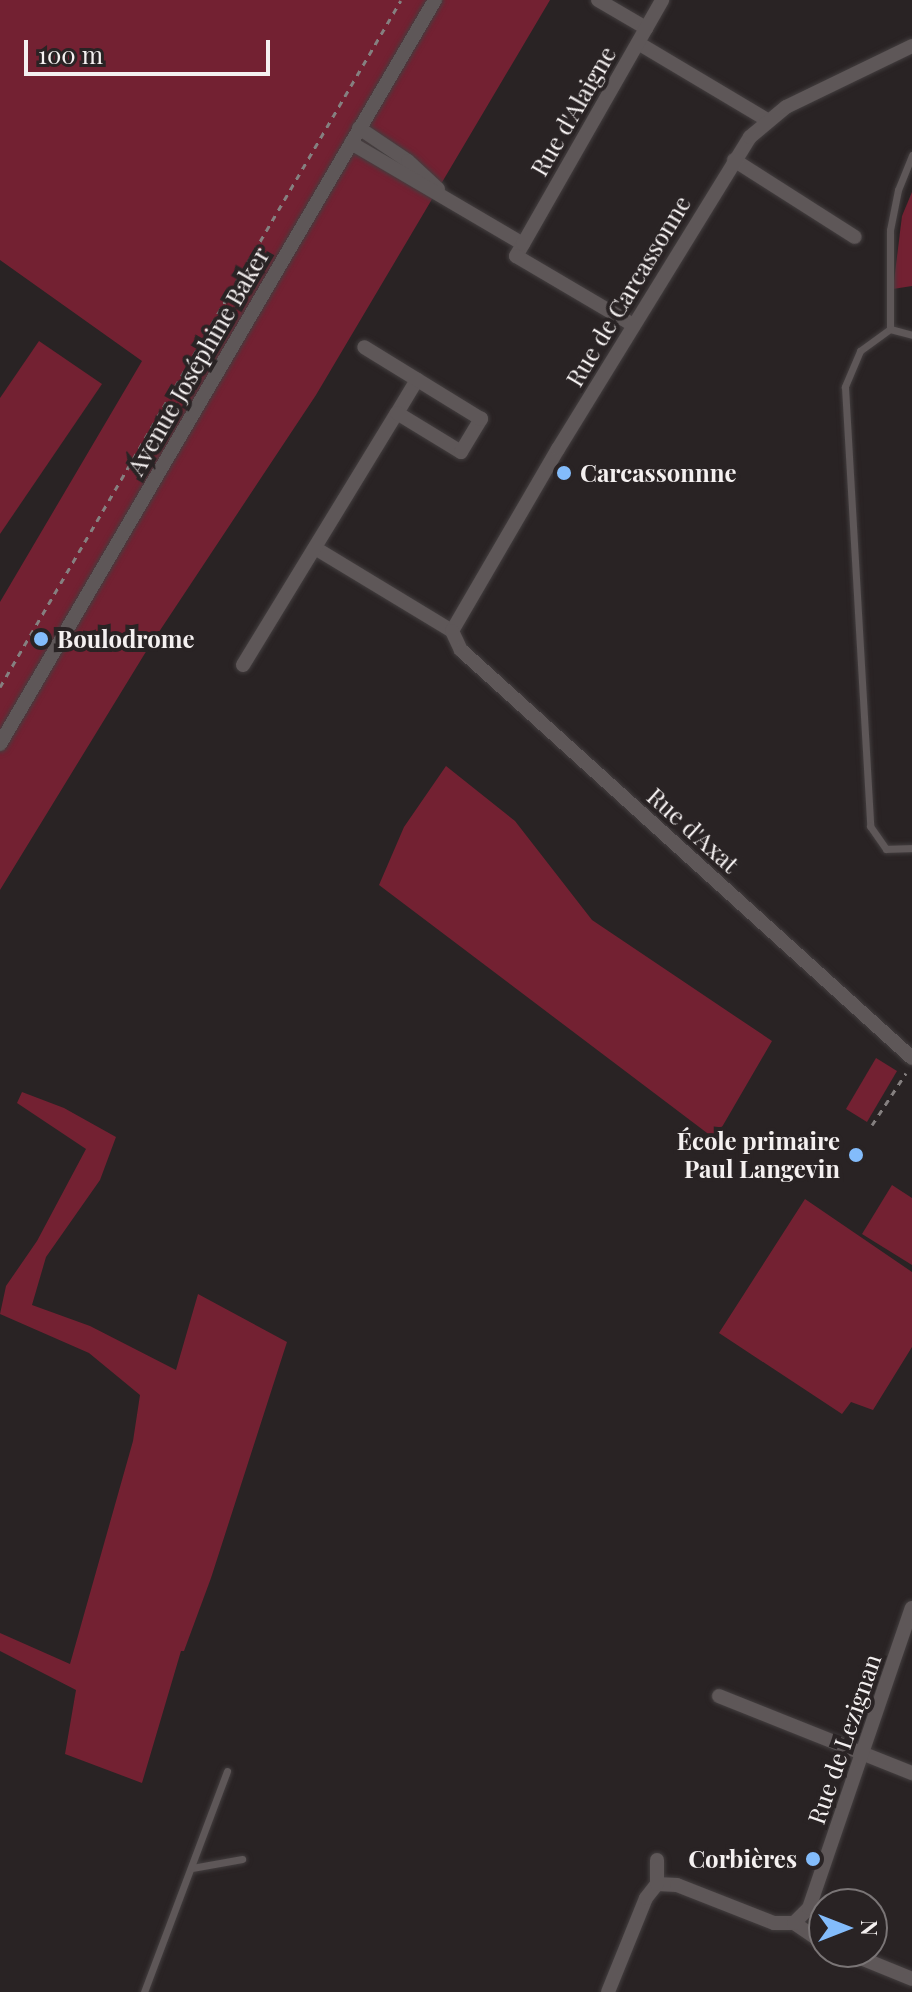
<!DOCTYPE html>
<meta charset="utf-8">
<style>
body{margin:0}
#map{position:relative;width:912px;height:1992px;overflow:hidden;background:#292324;font-family:"Playfair Display",serif}
div>[style]{position:absolute}
[style*='--x']{left:calc(var(--x)*1px);top:calc(var(--y)*1px);width:calc(var(--w)*1px);rotate:calc(var(--a)*1deg)}
.green>*{inset:0;background:#732132}
.path>*{height:3px;margin-top:-1.5px;transform-origin:0;background:repeating-linear-gradient(90deg,#858080 0 6px,transparent 0 12px)}
.roads{filter:drop-shadow(0 0 2px #433e3f) drop-shadow(0 0 2px #433e3f)}
.service>*{height:7px;margin:-3.5px;padding:0 3.5px;transform-origin:3.5px;border-radius:3.5px;background:#5e5758}
.minor>*{height:14px;margin:-7px;padding:0 7px;transform-origin:7px;border-radius:7px;background:#5e5758}
.dots>*{width:22px;height:22px;translate:-50% -50%;box-sizing:border-box;border:4px solid #292324;border-radius:50%}
span{translate:-50% -50%;white-space:nowrap;text-align:center;line-height:1.15;-webkit-text-stroke:8px #292324;paint-order:stroke}
.street-label{font-size:24px;color:#f4f0f0}
.poi-label{font-size:24px;color:#f4f0f0;font-weight:700}
.left{translate:0 -50%;text-align:left}
.right{translate:-100% -50%;text-align:right}
.north{position:absolute;left:808px;top:1888px;width:80px;height:80px;box-sizing:border-box;background:#292324;border:2px solid #7a7576;border-radius:50%;rotate:90deg;font-size:22px;font-weight:700;line-height:32px;text-align:center;color:#f4f0f0}
.north::after{content:'';display:block;margin:auto;width:28px;height:36px;background:#83bcfb;clip-path:polygon(50% 0,100% 100%,50% 72%,0 100%)}
.scale{position:absolute;left:24px;top:40px;width:246px;height:36px;box-sizing:border-box;border:4px solid #f4f0f0;border-top:0;padding-left:10px;font-size:24px;line-height:28px;white-space:nowrap;color:#f4f0f0;-webkit-text-stroke:6px #292324;paint-order:stroke}
</style>
<div id="map">
<div class="green">
<i style="clip-path:polygon(0 0,550px 0,316px 395px,147px 650px,0 890px,0 602px,142px 361px,0 260px)"></i>
<i style="clip-path:polygon(912px 192px,912px 286px,893px 289px,902px 216px)"></i>
<i style="clip-path:polygon(39px 341px,102px 384px,0 534px,0 398px)"></i>
<i style="clip-path:polygon(446px 766px,515px 821px,592px 920px,772px 1041px,715px 1139px,379px 885px,404px 827px)"></i>
<i style="clip-path:polygon(876px 1058px,897px 1071px,867px 1122px,846px 1109px)"></i>
<i style="clip-path:polygon(22px 1092px,64px 1108px,116px 1137px,100px 1180px,46px 1257px,32px 1305px,90px 1326px,176px 1370px,198px 1294px,287px 1342px,211px 1578px,184px 1651px,181px 1651px,142px 1783px,65px 1754px,76px 1690px,0 1651px,0 1633px,70px 1664px,133px 1441px,140px 1395px,89px 1353px,0 1314px,6px 1286px,37px 1241px,86px 1149px,17px 1103px)"></i>
<i style="clip-path:polygon(892px 1185px,912px 1198px,912px 1265px,862px 1234px)"></i>
<i style="clip-path:polygon(805px 1199px,912px 1272px,912px 1347px,873px 1410px,851px 1402px,842px 1414px,719px 1333px)"></i>
</div>
<div class="path">
<i style="--x:0;--y:687;--w:795;--a:-59.73"></i>
<i style="--x:872;--y:1125;--w:62;--a:-56.8"></i>
</div>
<div class="roads">
<div class="service">
<i style="--x:890;--y:329;--w:37;--a:144"></i>
<i style="--x:860;--y:351;--w:39;--a:113"></i>
<i style="--x:845;--y:387;--w:440;--a:86.7"></i>
<i style="--x:870;--y:826;--w:28;--a:55"></i>
<i style="--x:886;--y:849;--w:26;--a:-2"></i>
<i style="--x:890;--y:329;--w:99;--a:-90"></i>
<i style="--x:890;--y:230;--w:41;--a:-78.7"></i>
<i style="--x:898;--y:190;--w:38;--a:-68"></i>
<i style="--x:890;--y:329;--w:23;--a:15"></i>
<i style="--x:192;--y:1868;--w:51;--a:-10.2"></i>
<i style="--x:144;--y:1992;--w:236;--a:-69.4"></i>
</div>
<div class="minor">
<i style="--x:598;--y:0;--w:56;--a:30.3"></i>
<i style="--x:638;--y:43;--w:150;--a:30.8"></i>
<i style="--x:359;--y:128;--w:59;--a:34"></i>
<i style="--x:408;--y:161;--w:41;--a:43"></i>
<i style="--x:351;--y:143;--w:199;--a:30.4"></i>
<i style="--x:523;--y:244;--w:14;--a:120"></i>
<i style="--x:516;--y:256;--w:136;--a:30.5"></i>
<i style="--x:734;--y:160;--w:143;--a:32.5"></i>
<i style="--x:523;--y:244;--w:281;--a:-60.3"></i>
<i style="--x:397;--y:413;--w:39;--a:-59"></i>
<i style="--x:315;--y:548;--w:160;--a:31.2"></i>
<i style="--x:452;--y:631;--w:211;--a:-59.8"></i>
<i style="--x:558;--y:449;--w:366;--a:-58.4"></i>
<i style="--x:750;--y:137;--w:47;--a:-39.8"></i>
<i style="--x:786;--y:107;--w:140;--a:-25.8"></i>
<i style="--x:452;--y:631;--w:21;--a:65"></i>
<i style="--x:461;--y:650;--w:608;--a:42.13"></i>
<i style="--x:243;--y:665;--w:295;--a:-58.6"></i>
<i style="--x:397;--y:413;--w:75;--a:31.4"></i>
<i style="--x:461;--y:452;--w:39;--a:-59"></i>
<i style="--x:481;--y:419;--w:137;--a:-148.4"></i>
<i style="--x:0;--y:744;--w:862;--a:-59.69"></i>
<i style="--x:719;--y:1696;--w:208;--a:21.8"></i>
<i style="--x:657;--y:1884;--w:20;--a:3"></i>
<i style="--x:677;--y:1885;--w:104;--a:21.4"></i>
<i style="--x:774;--y:1923;--w:20;--a:0"></i>
<i style="--x:794;--y:1923;--w:36;--a:34"></i>
<i style="--x:794;--y:1923;--w:21;--a:-45"></i>
<i style="--x:809;--y:1908;--w:317;--a:-71.1"></i>
<i style="--x:846;--y:1952;--w:71;--a:22.2"></i>
<i style="--x:608;--y:1992;--w:101;--a:-68"></i>
<i style="--x:646;--y:1898;--w:18;--a:-52"></i>
<i style="--x:657;--y:1884;--w:24;--a:-90"></i>
</div>
</div>
<div class="dots">
<i style="left:564px;top:473px;background:#83bcfb"></i>
<i style="left:41px;top:639px;background:#83bcfb"></i>
<i style="left:856px;top:1155px;background:#83bcfb"></i>
<i style="left:813px;top:1859px;background:#83bcfb"></i>
</div>
<div class="street-label">
<span style="left:573px;top:111px;rotate:-60deg">Rue d'Alaigne</span>
<span style="left:628px;top:291px;rotate:-59deg">Rue de Carcassonne</span>
<span style="left:198px;top:361px;rotate:-60deg">Avenue Joséphine Baker</span>
<span style="left:693px;top:830px;rotate:42deg">Rue d'Axat</span>
<span style="left:844px;top:1739px;rotate:-71deg">Rue de Lezignan</span>
</div>
<div class="poi-label">
<span class="left" style="left:580px;top:473px">Carcassonnne</span>
<span class="left" style="left:57px;top:639px">Boulodrome</span>
<span class="right" style="left:840px;top:1155px">École primaire<br>Paul Langevin</span>
<span class="right" style="left:797px;top:1859px">Corbières</span>
</div>
<div class="north">N</div>
<div class="scale">100 m</div>
</div>
